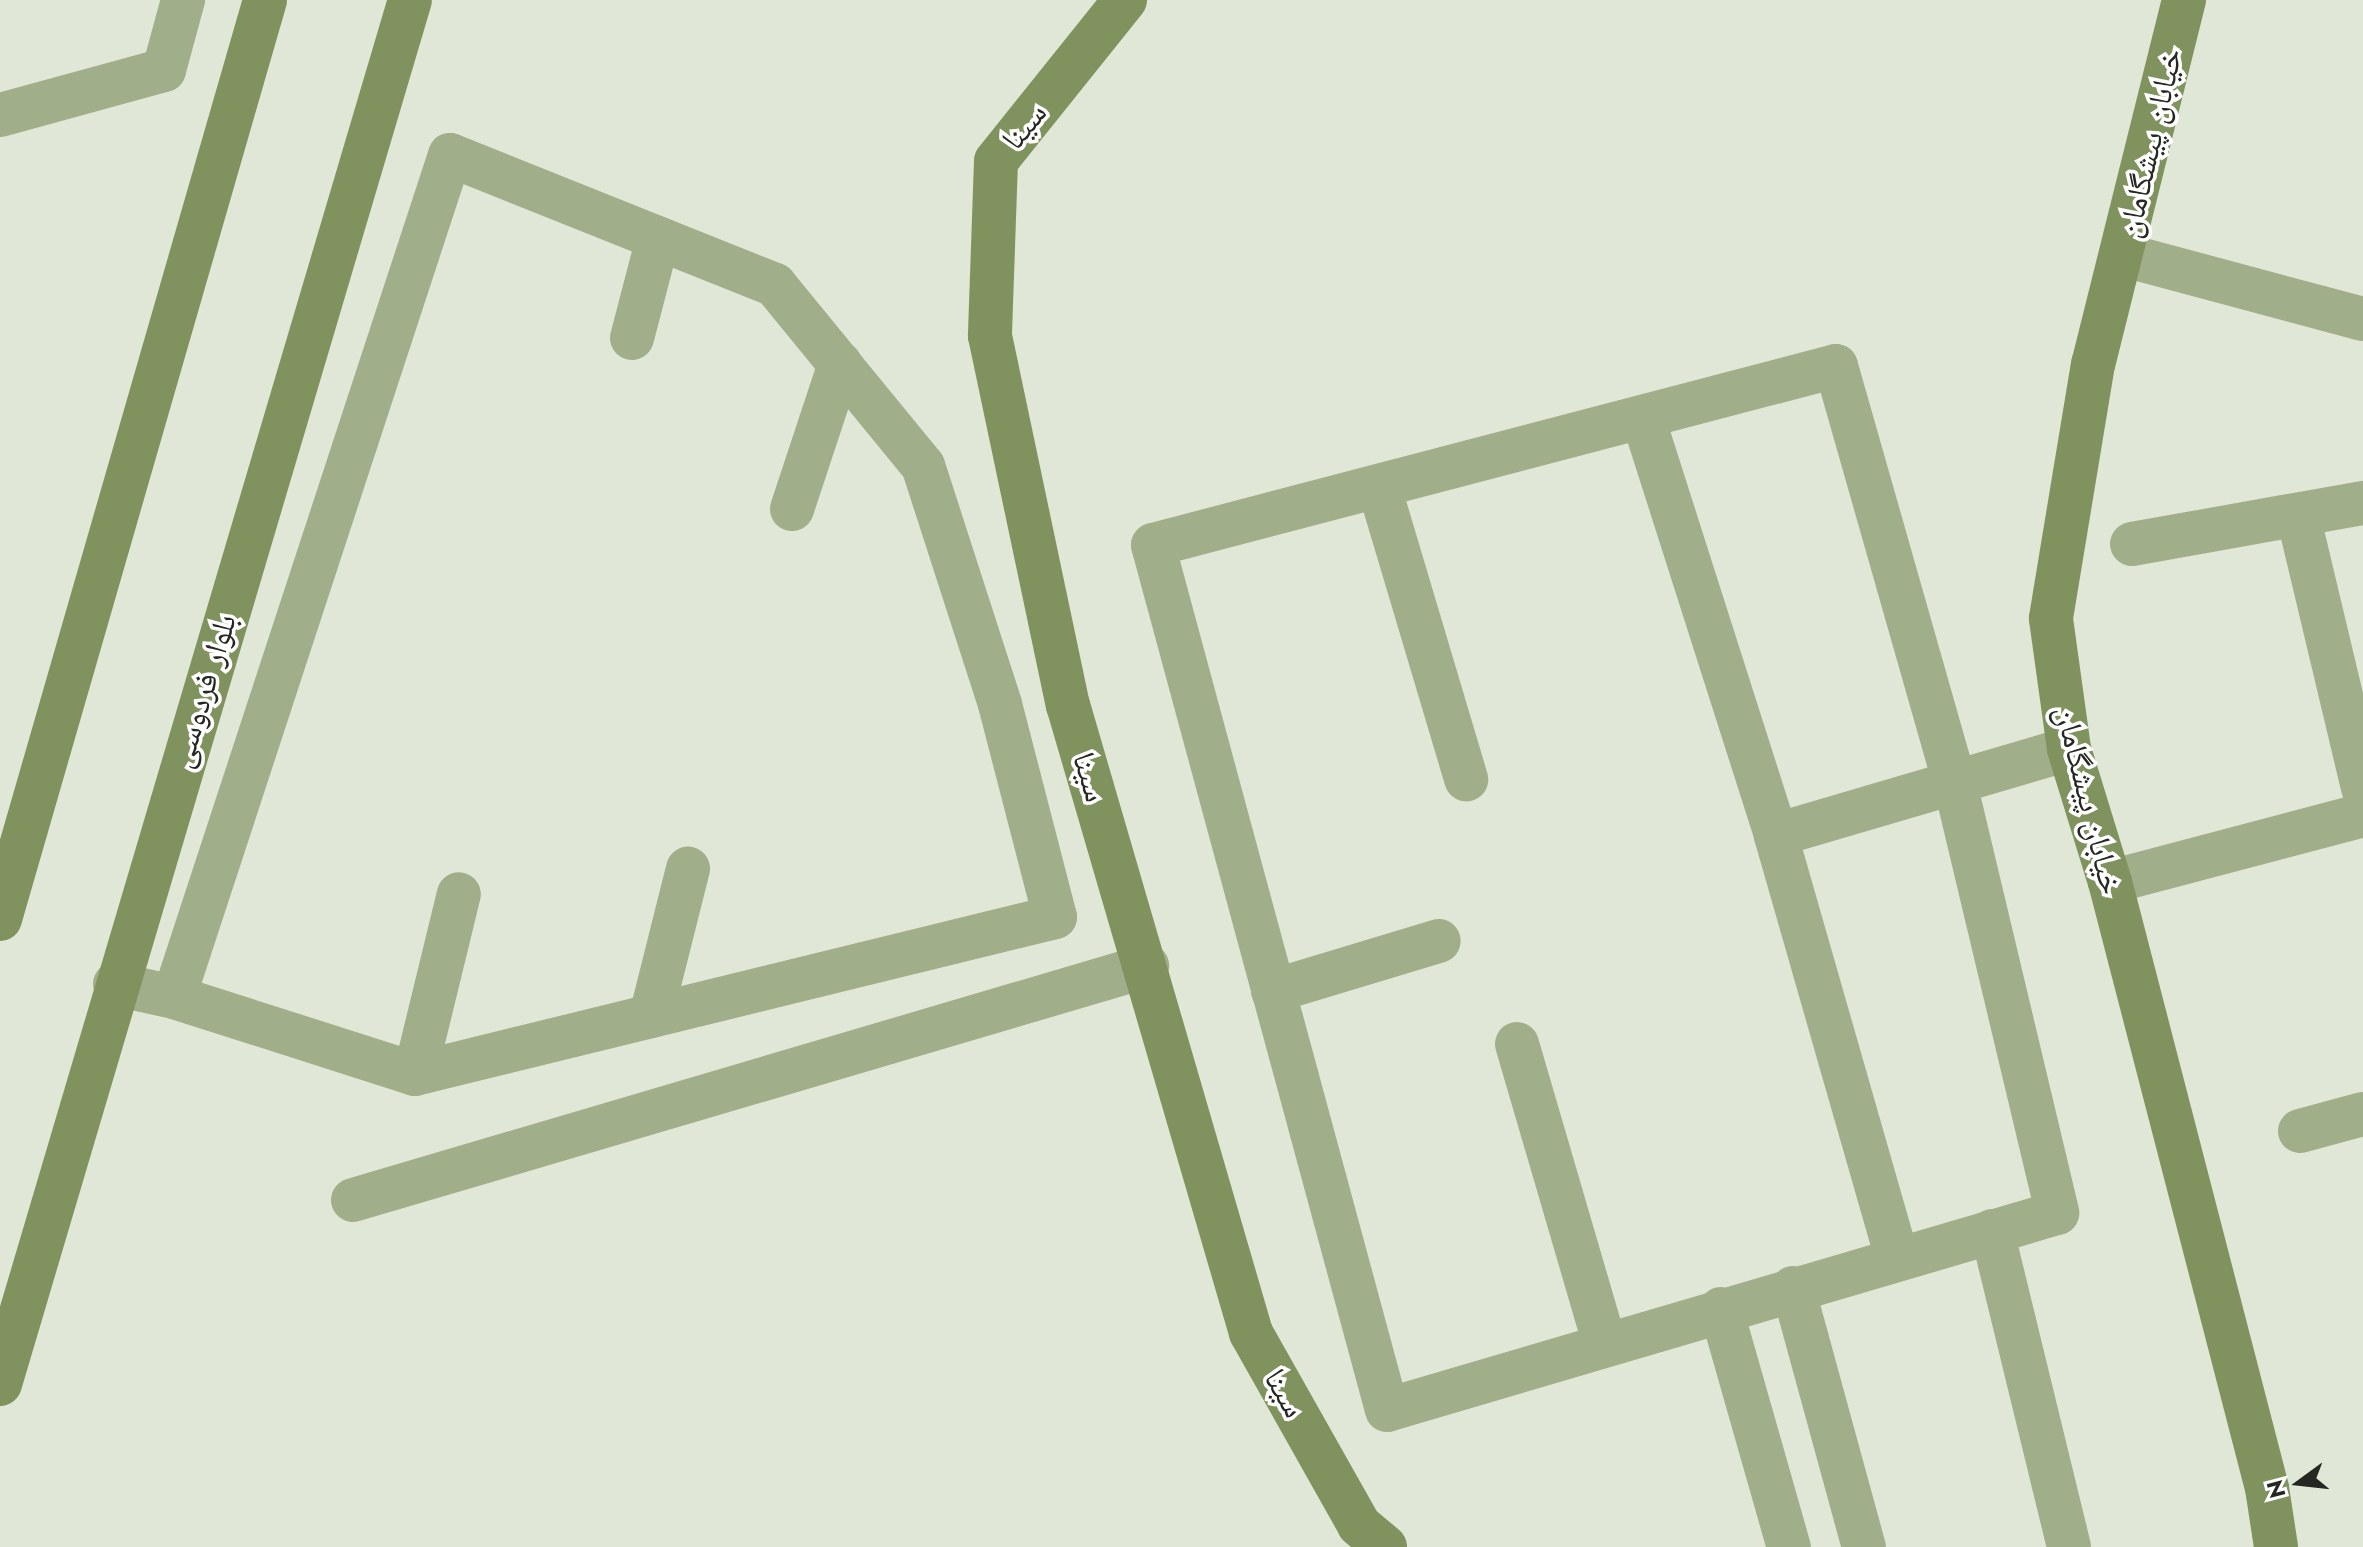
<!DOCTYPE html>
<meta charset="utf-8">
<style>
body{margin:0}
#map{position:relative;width:2363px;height:1547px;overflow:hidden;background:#e0e7d6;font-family:Jost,"Noto Naskh Arabic",sans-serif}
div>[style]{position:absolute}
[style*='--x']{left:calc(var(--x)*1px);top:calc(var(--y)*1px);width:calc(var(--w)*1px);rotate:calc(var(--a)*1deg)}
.street>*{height:44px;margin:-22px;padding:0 22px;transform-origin:22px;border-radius:22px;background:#a1ae8a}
.secondary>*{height:44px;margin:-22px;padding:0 22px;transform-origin:22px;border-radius:22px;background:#80935e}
span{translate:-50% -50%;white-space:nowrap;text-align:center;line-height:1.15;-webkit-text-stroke:7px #fff;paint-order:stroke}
.street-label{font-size:32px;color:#252822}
.north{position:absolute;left:2259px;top:1443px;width:80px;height:80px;-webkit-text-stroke:6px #fff;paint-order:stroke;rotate:255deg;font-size:22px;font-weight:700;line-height:32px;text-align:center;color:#252822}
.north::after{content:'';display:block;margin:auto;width:28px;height:36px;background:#252822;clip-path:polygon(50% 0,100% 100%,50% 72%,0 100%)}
</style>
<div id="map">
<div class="street">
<i style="--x:0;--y:115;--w:170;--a:-15.3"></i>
<i style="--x:164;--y:70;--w:73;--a:-74.8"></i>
<i style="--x:2124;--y:255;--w:247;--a:15"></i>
<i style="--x:632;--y:338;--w:103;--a:-75.4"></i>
<i style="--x:1836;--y:366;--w:430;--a:74.1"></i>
<i style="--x:1954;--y:779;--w:446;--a:76.6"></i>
<i style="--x:2057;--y:1213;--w:698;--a:163.62"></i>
<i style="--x:1387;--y:1410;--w:896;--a:-105.14"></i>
<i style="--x:1153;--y:545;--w:706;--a:-14.69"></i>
<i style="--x:1643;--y:418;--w:438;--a:72.3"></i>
<i style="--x:1380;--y:490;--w:302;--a:73.4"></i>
<i style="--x:792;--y:509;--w:153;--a:-71.7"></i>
<i style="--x:2298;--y:515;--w:281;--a:76.6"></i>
<i style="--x:2132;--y:544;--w:235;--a:-10.1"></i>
<i style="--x:2110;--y:882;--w:262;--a:-14.8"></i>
<i style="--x:115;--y:984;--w:60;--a:12.4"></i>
<i style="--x:174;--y:997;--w:253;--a:17.7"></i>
<i style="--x:415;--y:1074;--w:659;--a:-13.78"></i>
<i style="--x:1055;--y:917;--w:220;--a:-104.5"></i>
<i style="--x:1000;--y:704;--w:250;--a:-107.9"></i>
<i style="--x:923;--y:466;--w:234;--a:-129.3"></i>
<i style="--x:775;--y:285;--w:350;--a:-158.2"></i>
<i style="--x:450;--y:155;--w:886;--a:108.15"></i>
<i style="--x:1273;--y:991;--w:173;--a:-16.8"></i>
<i style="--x:651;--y:1016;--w:152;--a:-75.9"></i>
<i style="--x:1517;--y:1044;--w:310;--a:73.7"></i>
<i style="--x:415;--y:1074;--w:185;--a:-76.3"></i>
<i style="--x:2300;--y:1131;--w:65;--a:-15.1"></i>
<i style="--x:353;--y:1200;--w:828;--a:-16.42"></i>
<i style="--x:1992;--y:1231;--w:325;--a:76.3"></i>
<i style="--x:1897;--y:1258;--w:440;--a:-106"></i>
<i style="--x:1776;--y:835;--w:305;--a:-16.4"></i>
<i style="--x:1793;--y:1288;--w:269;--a:74.7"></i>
<i style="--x:1721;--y:1309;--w:248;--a:74.1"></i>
</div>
<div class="secondary">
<i style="--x:1125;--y:0;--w:206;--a:128.7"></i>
<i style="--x:996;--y:161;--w:175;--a:92"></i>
<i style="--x:990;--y:336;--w:377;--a:78.1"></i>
<i style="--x:1068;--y:705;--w:654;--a:73.75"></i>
<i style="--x:1251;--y:1333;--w:220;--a:60.6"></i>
<i style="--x:1359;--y:1525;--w:34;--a:40"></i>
<i style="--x:2184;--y:0;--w:375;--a:104"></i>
<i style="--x:2093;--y:364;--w:258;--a:99.4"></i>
<i style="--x:2051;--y:619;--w:131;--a:82.1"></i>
<i style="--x:2069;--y:749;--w:139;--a:72.9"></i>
<i style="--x:2110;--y:882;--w:626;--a:75.48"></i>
<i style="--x:2267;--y:1488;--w:60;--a:81.3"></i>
<i style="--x:0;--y:919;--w:956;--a:-73.91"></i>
<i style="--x:0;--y:1384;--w:1443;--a:-73.5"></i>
</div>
<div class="street-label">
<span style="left:1024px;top:126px;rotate:-51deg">سینا</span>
<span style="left:2150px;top:143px;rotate:-77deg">خیابان پیشگامان</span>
<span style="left:203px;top:691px;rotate:-73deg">بلوار فردوسی</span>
<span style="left:1090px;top:777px;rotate:73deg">سینا</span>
<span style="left:2089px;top:800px;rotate:76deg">خیابان پیشگامان</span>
<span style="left:1285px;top:1393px;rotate:60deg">سینا</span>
</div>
<div class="north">N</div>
</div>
